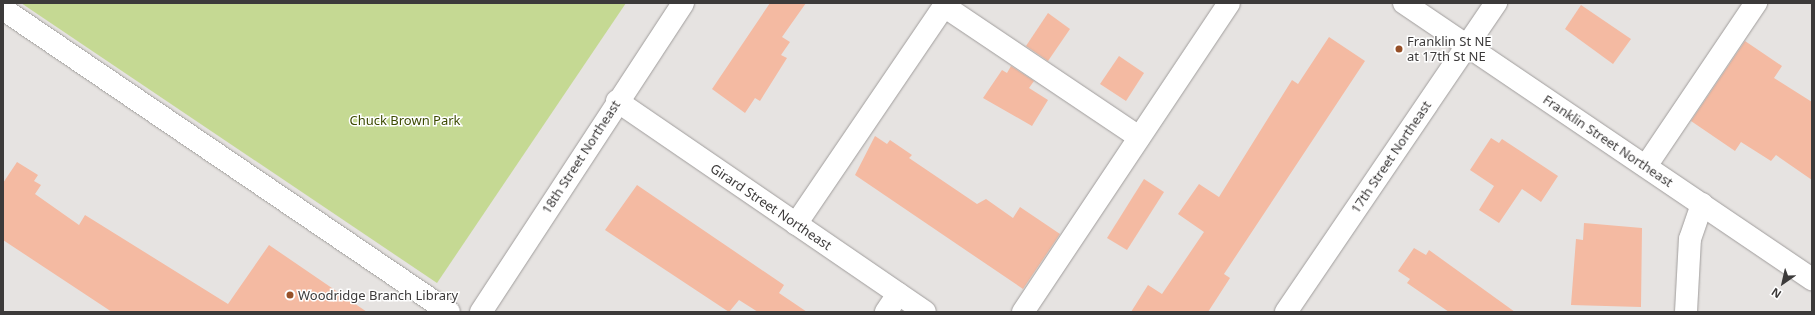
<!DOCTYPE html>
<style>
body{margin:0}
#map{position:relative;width:1815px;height:315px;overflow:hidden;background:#e6e3e1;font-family:"Noto Sans",sans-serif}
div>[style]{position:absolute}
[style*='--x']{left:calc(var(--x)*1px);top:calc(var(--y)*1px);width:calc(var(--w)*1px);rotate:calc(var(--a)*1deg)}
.green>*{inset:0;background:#c5d993}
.building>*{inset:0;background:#f4baa2}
.roads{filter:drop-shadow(0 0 1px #a09d9c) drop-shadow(0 0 1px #a09d9c)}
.minor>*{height:22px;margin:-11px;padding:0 11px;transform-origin:11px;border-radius:11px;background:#fff}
.dots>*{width:11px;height:11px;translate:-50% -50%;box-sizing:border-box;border:2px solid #fff;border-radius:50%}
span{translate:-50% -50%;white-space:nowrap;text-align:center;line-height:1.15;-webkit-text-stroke:3px #fff;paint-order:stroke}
.poi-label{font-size:13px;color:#3c3a3a}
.left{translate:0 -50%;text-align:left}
.park-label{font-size:13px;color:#3c4a00}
.street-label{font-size:13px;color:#3c3a3a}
.frame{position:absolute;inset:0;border:4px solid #3c3a3a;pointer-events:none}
.north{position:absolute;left:1763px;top:263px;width:40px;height:40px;-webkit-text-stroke:3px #fff;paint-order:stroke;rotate:214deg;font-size:11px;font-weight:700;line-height:16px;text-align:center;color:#3c3a3a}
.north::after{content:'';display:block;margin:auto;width:14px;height:18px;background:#3c3a3a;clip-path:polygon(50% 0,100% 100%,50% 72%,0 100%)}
</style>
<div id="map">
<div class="green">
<i style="clip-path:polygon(21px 3px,626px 3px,437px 283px)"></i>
</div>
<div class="building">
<i style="clip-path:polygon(770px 3px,806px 3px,782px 37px,790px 42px,781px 55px,787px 58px,760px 101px,755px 98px,745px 113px,712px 89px)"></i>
<i style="clip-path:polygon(1581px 5px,1631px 39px,1613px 64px,1565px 29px)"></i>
<i style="clip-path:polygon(1048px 13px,1070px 29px,1048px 61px,1026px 46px)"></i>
<i style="clip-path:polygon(1329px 37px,1365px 61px,1224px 274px,1230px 278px,1208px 312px,1131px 312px,1148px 285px,1162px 294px,1204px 232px,1178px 214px,1199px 184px,1219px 197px,1292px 80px,1298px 84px)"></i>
<i style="clip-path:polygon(1745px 41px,1782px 66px,1774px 78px,1812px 102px,1812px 180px,1776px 155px,1771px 161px,1741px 142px,1735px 151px,1691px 121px)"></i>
<i style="clip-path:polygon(1119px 56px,1144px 73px,1126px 101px,1100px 84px)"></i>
<i style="clip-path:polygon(1011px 66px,1034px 81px,1029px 88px,1048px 100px,1032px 126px,983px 98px,1002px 70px,1007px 73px)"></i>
<i style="clip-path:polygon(875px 136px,887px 144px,890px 140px,912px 155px,909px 158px,977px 204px,986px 199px,1013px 218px,1020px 207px,1060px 234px,1023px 289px,855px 175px)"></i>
<i style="clip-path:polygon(1491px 138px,1499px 143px,1502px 139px,1558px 176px,1541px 202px,1522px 189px,1499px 223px,1479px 210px,1494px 186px,1470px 170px)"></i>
<i style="clip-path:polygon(17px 162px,38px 175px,34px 181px,41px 185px,35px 194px,79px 225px,85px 215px,228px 304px,269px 245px,367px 312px,112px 312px,3px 240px,3px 183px)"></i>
<i style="clip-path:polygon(1144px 179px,1164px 192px,1127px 250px,1107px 238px)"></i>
<i style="clip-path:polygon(637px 185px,784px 285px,779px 293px,807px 312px,758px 312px,739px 300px,729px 312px,605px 230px)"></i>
<i style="clip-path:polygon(1584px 223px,1642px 228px,1641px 307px,1571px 305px,1576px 239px,1583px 240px)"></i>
<i style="clip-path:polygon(1414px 248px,1426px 255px,1429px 250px,1515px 312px,1449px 312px,1407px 283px,1410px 279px,1398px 271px)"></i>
</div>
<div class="roads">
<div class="minor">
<i style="--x:1404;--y:3;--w:493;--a:34.1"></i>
<i style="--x:944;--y:6;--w:235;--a:33.9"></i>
<i style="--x:3;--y:9;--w:539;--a:34.19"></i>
<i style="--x:617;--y:101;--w:373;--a:34.4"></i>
<i style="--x:1646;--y:166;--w:197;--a:-56"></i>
<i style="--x:796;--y:224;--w:267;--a:-55.8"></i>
<i style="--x:481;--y:312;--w:369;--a:-56.8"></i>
<i style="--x:886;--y:312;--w:22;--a:-56"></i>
<i style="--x:1023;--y:312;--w:371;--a:-56.3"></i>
<i style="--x:1286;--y:312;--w:374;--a:-55.8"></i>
<i style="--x:1686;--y:312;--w:73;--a:-86.9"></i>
<i style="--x:1690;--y:239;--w:37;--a:-71"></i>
</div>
</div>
<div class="dots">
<i style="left:1399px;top:49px;background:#965028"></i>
<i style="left:290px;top:295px;background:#965028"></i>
</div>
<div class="poi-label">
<span class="left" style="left:1407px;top:49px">Franklin St NE<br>at 17th St NE</span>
<span class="left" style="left:298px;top:295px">Woodridge Branch Library</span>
</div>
<div class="park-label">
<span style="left:405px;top:120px">Chuck Brown Park</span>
</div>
<div class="street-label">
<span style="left:1608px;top:141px;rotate:34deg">Franklin Street Northeast</span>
<span style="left:581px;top:157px;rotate:-57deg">18th Street Northeast</span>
<span style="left:1391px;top:157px;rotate:-56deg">17th Street Northeast</span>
<span style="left:771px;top:207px;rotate:34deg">Girard Street Northeast</span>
</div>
<div class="frame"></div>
<div class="north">N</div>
</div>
